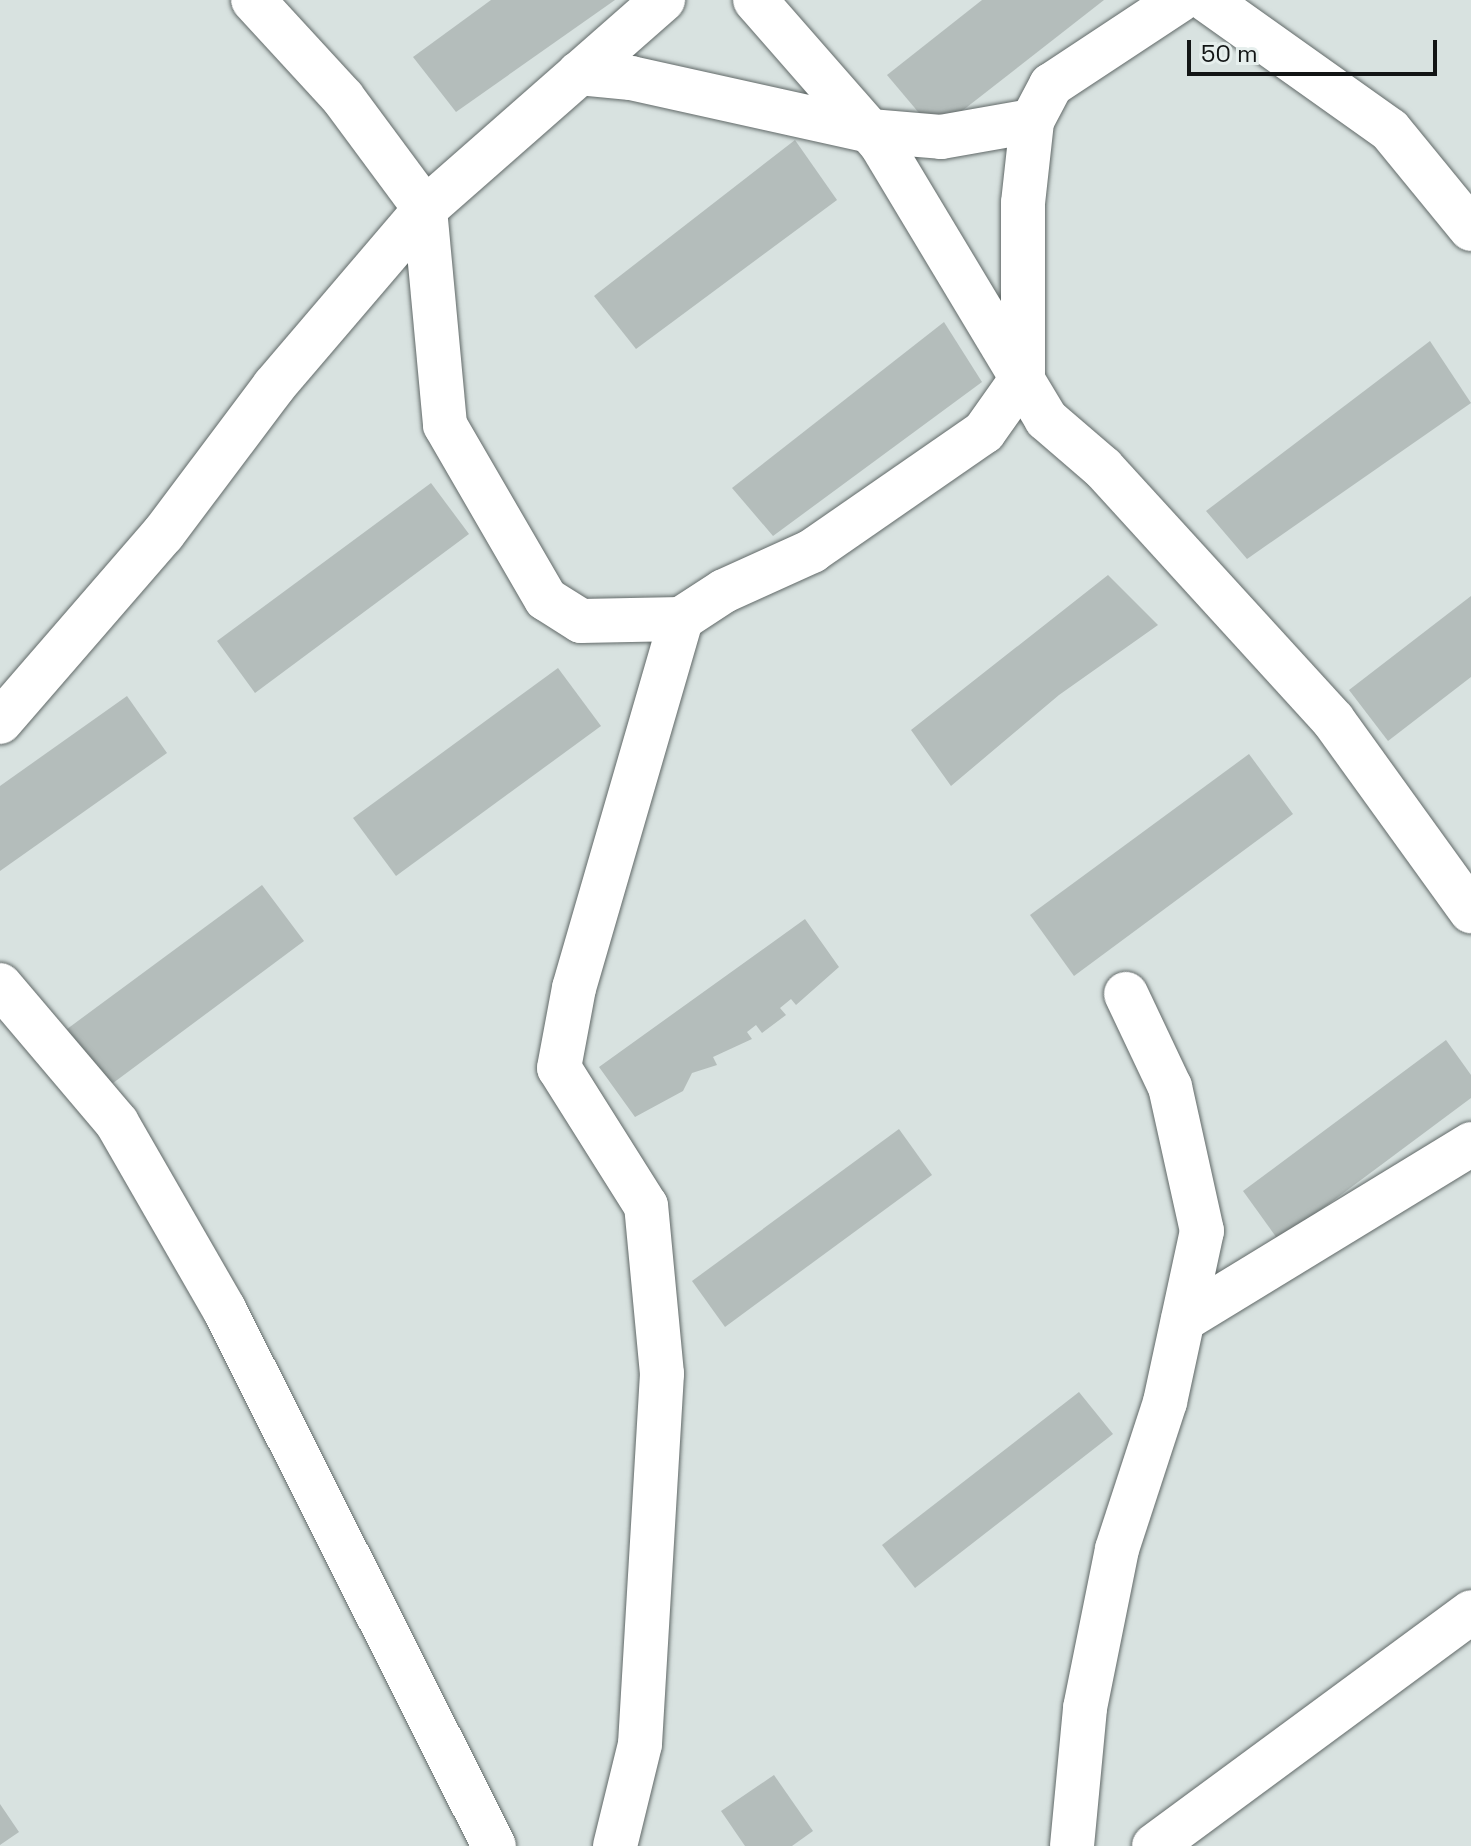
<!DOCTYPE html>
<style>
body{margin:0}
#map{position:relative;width:1471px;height:1846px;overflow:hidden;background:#d8e2e0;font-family:"Space Grotesk",sans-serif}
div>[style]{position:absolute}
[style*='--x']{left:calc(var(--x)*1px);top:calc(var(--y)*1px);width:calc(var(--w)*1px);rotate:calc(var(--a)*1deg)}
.building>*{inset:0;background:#b4bdbb}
.roads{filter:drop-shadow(0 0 2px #616968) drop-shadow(0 0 2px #616968)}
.minor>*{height:44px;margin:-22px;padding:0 22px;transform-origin:22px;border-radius:22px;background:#fff}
span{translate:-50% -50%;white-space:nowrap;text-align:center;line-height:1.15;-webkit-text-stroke:7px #e6efed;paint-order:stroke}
.scale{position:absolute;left:1187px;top:40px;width:250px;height:36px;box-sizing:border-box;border:4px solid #121515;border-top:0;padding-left:10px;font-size:24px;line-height:28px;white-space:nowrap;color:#121515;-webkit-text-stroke:6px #e6efed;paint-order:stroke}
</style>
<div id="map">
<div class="building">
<i style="clip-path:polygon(491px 0,615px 0,456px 112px,413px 57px)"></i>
<i style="clip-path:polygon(982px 0,1104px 0,935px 132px,887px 75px)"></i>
<i style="clip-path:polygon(795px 140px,837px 200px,636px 349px,594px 296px)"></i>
<i style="clip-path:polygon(944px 322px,982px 382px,773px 536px,732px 488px)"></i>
<i style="clip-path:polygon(1430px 341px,1471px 403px,1247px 559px,1206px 511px)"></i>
<i style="clip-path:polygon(431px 483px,469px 534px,255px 693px,217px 641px)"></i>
<i style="clip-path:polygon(1108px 575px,1158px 625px,1059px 695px,951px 786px,911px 730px)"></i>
<i style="clip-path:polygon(1471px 596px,1471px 677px,1388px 741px,1349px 690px)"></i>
<i style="clip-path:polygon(558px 668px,601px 726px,396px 876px,353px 818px)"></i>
<i style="clip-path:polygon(127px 696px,167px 753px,0 871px,0 786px)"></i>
<i style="clip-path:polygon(1249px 754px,1293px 814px,1074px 976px,1030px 915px)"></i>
<i style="clip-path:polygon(262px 885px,304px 941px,105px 1089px,63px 1032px)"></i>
<i style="clip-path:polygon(805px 919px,839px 967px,796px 1005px,791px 999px,780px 1008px,786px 1015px,762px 1033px,756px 1025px,747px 1032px,752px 1039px,713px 1057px,717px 1065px,692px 1073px,683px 1091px,635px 1117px,599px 1067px)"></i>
<i style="clip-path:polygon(1446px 1040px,1471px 1075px,1471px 1098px,1279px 1241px,1243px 1191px)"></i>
<i style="clip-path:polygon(899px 1129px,932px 1175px,725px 1327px,692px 1281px)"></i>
<i style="clip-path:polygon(1079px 1392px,1113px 1434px,915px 1588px,882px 1545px)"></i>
<i style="clip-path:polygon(774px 1775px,813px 1831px,792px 1846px,745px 1846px,721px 1811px)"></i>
<i style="clip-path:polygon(0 1804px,19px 1832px,0 1845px)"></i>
</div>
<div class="roads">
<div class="minor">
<i style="--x:253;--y:0;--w:133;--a:47.4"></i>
<i style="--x:343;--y:98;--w:138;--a:53.5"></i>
<i style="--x:425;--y:209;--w:217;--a:84.7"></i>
<i style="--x:445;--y:425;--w:201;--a:59.9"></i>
<i style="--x:546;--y:599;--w:41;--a:32.2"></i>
<i style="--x:581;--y:621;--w:100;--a:-1.1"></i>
<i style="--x:681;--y:619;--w:51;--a:-33.1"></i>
<i style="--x:724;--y:591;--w:97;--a:-24.4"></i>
<i style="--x:812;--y:551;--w:209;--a:-34.7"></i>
<i style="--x:984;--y:432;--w:67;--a:-54.7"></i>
<i style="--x:1023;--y:377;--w:174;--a:-90"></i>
<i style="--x:1023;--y:203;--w:82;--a:-83.7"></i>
<i style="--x:1032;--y:121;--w:41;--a:-62.2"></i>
<i style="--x:1051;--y:85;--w:154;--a:-33.4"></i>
<i style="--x:755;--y:0;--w:191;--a:48.8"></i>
<i style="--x:881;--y:144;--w:321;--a:59"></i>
<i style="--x:1046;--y:419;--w:75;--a:40.7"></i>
<i style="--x:1103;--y:468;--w:341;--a:47.6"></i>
<i style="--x:1333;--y:720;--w:236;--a:54.2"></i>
<i style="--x:1207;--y:0;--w:224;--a:35.4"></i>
<i style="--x:1390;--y:130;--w:128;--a:50.7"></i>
<i style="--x:579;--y:73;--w:52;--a:5.5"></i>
<i style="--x:631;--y:78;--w:245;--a:12.5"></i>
<i style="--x:870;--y:131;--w:71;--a:4.8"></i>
<i style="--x:941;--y:137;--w:92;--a:-10"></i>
<i style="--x:0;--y:722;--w:249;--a:-49.1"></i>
<i style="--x:163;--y:534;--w:185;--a:-53.1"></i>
<i style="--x:274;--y:386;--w:233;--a:-49.5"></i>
<i style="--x:425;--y:209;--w:317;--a:-41.3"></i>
<i style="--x:0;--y:985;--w:181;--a:49.7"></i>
<i style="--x:117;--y:1123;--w:215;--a:60.1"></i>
<i style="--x:224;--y:1309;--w:601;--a:63.31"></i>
<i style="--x:1183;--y:1320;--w:338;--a:-31.4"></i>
<i style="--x:615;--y:1846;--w:105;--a:-76.2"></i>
<i style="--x:640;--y:1744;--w:371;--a:-86.6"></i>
<i style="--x:662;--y:1374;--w:169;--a:-95.4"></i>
<i style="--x:646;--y:1206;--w:163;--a:-122.2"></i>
<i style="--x:559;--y:1068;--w:81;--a:-79.4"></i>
<i style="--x:574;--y:988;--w:384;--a:-73.8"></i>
<i style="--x:1072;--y:1846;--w:139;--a:-84.6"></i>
<i style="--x:1085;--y:1708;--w:162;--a:-78.6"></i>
<i style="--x:1117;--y:1549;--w:155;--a:-71.9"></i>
<i style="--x:1165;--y:1402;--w:175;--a:-77.8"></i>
<i style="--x:1202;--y:1231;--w:148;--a:-102.5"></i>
<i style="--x:1170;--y:1087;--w:103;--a:-115.3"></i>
<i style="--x:1154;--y:1846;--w:394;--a:-36.4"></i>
</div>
</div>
<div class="scale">50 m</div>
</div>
